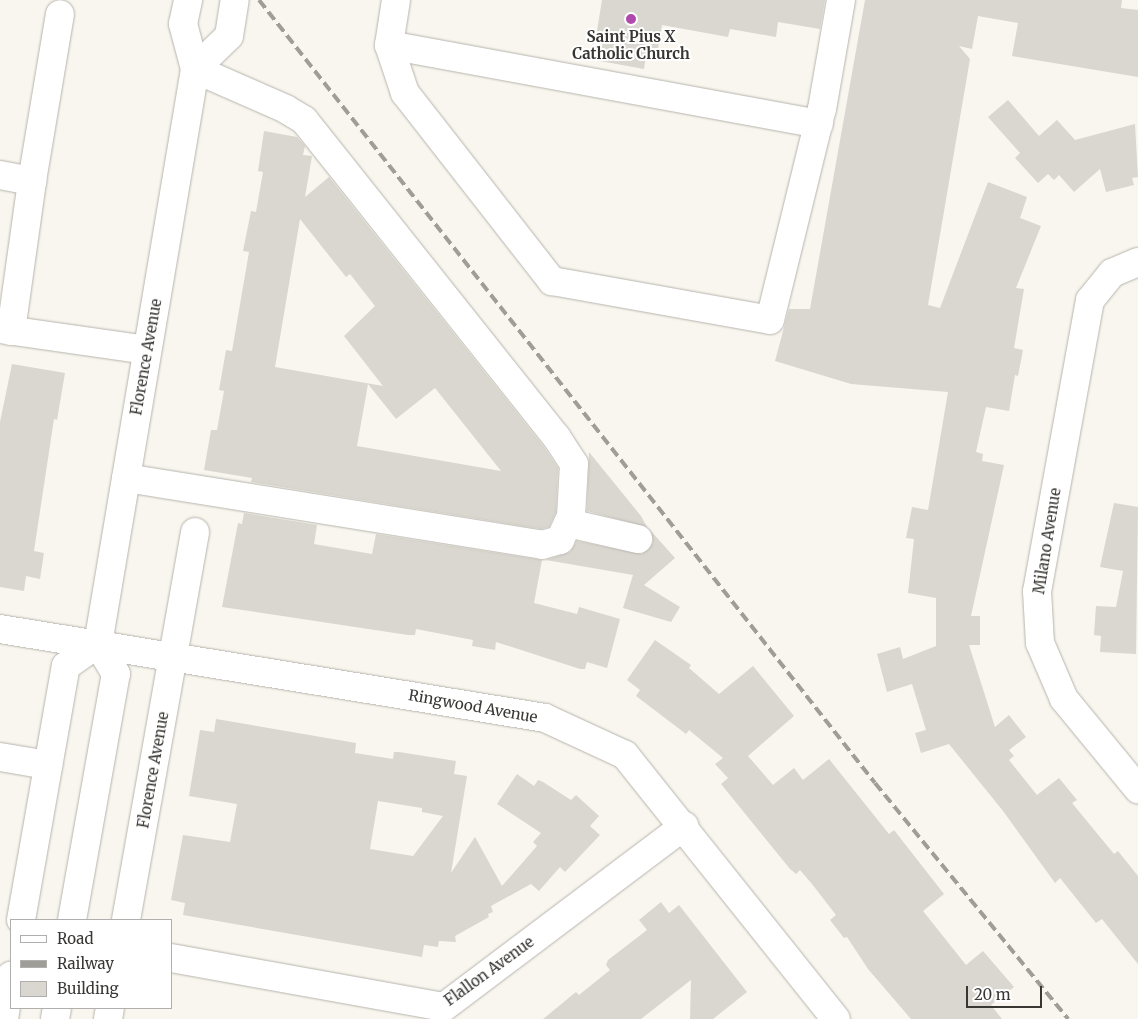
<!DOCTYPE html>
<style>
body{margin:0}
#map{position:relative;width:1138px;height:1019px;overflow:hidden;background:#f8f6ee;font-family:Merriweather,serif}
div>[style]{position:absolute}
[style*='--x']{left:calc(var(--x)*1px);top:calc(var(--y)*1px);width:calc(var(--w)*1px);rotate:calc(var(--a)*1deg)}
.building>*{inset:0;background:#d9d7cf}
.roads{filter:drop-shadow(0 0 1px #b6b4ad) drop-shadow(0 0 1px #b6b4ad)}
.minor>*{height:28px;margin:-14px;padding:0 14px;transform-origin:14px;border-radius:14px;background:#fff}
.major>*{height:28px;margin:-14px;padding:0 14px;transform-origin:14px;border-radius:14px;background:#fff}
.rail>*{height:4px;margin-top:-2px;transform-origin:0;background:repeating-linear-gradient(90deg,#9f9d98 0 10px,transparent 0 15px)}
.dots>*{width:14px;height:14px;translate:-50% -50%;box-sizing:border-box;border:2px solid #fff;border-radius:50%}
span{translate:-50% -50%;white-space:nowrap;text-align:center;line-height:1.15;-webkit-text-stroke:4px #fff;paint-order:stroke}
.poi-label{font-size:15px;color:#383734;font-weight:700}
.street-label{font-size:15px;color:#383734}
.legend{position:absolute;left:10px;top:919px;width:162px;height:90px;box-sizing:border-box;background:#fff;border:1px solid #afafae;margin:0;padding:6px 9px;list-style:none;font-size:15px;color:#383734}
.legend li{display:flex;align-items:center;gap:10px;height:25px}
.legend b{width:25px;border:1px solid #afafae}
.scale{position:absolute;left:966px;top:986px;width:76px;height:22px;box-sizing:border-box;border:2px solid #383734;border-top:0;padding-left:6px;font-size:15px;line-height:18px;white-space:nowrap;color:#383734;-webkit-text-stroke:4px #fff;paint-order:stroke}
</style>
<div id="map">
<div class="building">
<i style="clip-path:polygon(602px 0,825px 0,820px 29px,778px 22px,776px 37px,730px 29px,728px 37px,662px 25px,658px 49px,647px 47px,644px 69px,600px 61px,603px 39px,596px 37px)"></i>
<i style="clip-path:polygon(865px 0,1122px 0,1121px 8px,1138px 10px,1138px 77px,1012px 56px,1018px 23px,978px 16px,972px 49px,959px 46px,970px 59px,928px 305px,940px 308px,988px 182px,1027px 197px,1020px 218px,1041px 226px,1016px 288px,1024px 289px,1014px 348px,1023px 350px,1018px 376px,1015px 375px,1009px 411px,986px 407px,976px 452px,983px 454px,982px 461px,1004px 465px,971px 616px,980px 616px,980px 645px,969px 645px,995px 727px,1009px 715px,1026px 737px,1009px 750px,1014px 756px,1009px 760px,1037px 795px,1059px 778px,1077px 800px,1072px 803px,1114px 854px,1118px 851px,1138px 876px,1138px 964px,1102px 919px,1096px 923px,1060px 878px,1055px 883px,1003px 811px,949px 744px,921px 753px,915px 733px,926px 730px,912px 684px,887px 692px,877px 654px,900px 647px,903px 659px,936px 646px,936px 598px,908px 593px,914px 539px,906px 538px,912px 507px,928px 510px,948px 392px,851px 384px,775px 361px,789px 309px,810px 309px)"></i>
<i style="clip-path:polygon(1008px 100px,1039px 136px,1057px 120px,1075px 140px,1135px 124px,1138px 177px,1132px 178px,1134px 185px,1106px 192px,1100px 169px,1074px 192px,1059px 175px,1054px 180px,1048px 174px,1038px 183px,1015px 158px,1020px 153px,988px 117px)"></i>
<i style="clip-path:polygon(evenodd,264px 131px,297px 137px,305px 146px,303px 155px,312px 156px,305px 197px,329px 177px,544px 447px,558px 468px,556px 512px,549px 527px,541px 529px,251px 482px,252px 478px,204px 470px,211px 430px,217px 430px,224px 391px,219px 390px,226px 350px,232px 351px,249px 252px,243px 251px,251px 211px,256px 212px,263px 172px,258px 171px,264px 131px,300px 219px,346px 277px,350px 274px,375px 306px,344px 336px,383px 386px,275px 367px,300px 219px,264px 131px,368px 384px,396px 419px,435px 388px,501px 471px,357px 446px,368px 384px)"></i>
<i style="clip-path:polygon(12px 364px,65px 373px,57px 420px,54px 419px,34px 551px,44px 553px,40px 579px,26px 576px,24px 591px,0 587px,0 422px)"></i>
<i style="clip-path:polygon(589px 452px,641px 516px,647px 527px,587px 511px)"></i>
<i style="clip-path:polygon(1114px 503px,1138px 507px,1136px 654px,1100px 652px,1101px 636px,1094px 635px,1096px 606px,1116px 607px,1123px 571px,1100px 567px)"></i>
<i style="clip-path:polygon(244px 513px,317px 525px,314px 544px,372px 554px,376px 534px,542px 560px,534px 603px,577px 614px,579px 607px,620px 619px,607px 668px,587px 662px,585px 669px,580px 669px,496px 642px,495px 650px,472px 646px,473px 640px,416px 629px,415px 635px,408px 635px,222px 607px,238px 523px,242px 524px)"></i>
<i style="clip-path:polygon(651px 531px,675px 558px,644px 585px,680px 607px,671px 622px,623px 608px,633px 575px,546px 560px,570px 552px,577px 541px,642px 554px,653px 543px)"></i>
<i style="clip-path:polygon(655px 640px,691px 665px,689px 668px,719px 694px,753px 666px,794px 716px,748px 756px,773px 785px,794px 768px,803px 780px,829px 759px,889px 834px,894px 830px,944px 894px,923px 911px,966px 965px,983px 951px,1014px 987px,991px 1005px,1002px 1019px,911px 1019px,868px 969px,847px 937px,844px 938px,830px 920px,836px 915px,812px 884px,800px 870px,796px 874px,790px 869px,721px 784px,728px 778px,715px 764px,723px 758px,689px 730px,686px 734px,636px 696px,640px 690px,627px 680px)"></i>
<i style="clip-path:polygon(evenodd,216px 719px,356px 743px,355px 753px,393px 759px,394px 752px,399px 752px,456px 761px,454px 774px,467px 776px,451px 873px,475px 837px,502px 886px,537px 846px,533px 842px,541px 833px,497px 804px,517px 774px,534px 786px,538px 780px,543px 782px,571px 800px,576px 795px,599px 816px,590px 826px,600px 835px,565px 872px,560px 867px,539px 891px,531px 884px,491px 906px,493px 912px,488px 914px,489px 917px,455px 936px,456px 942px,439px 941px,438px 947px,424px 945px,422px 957px,183px 915px,185px 903px,171px 900px,183px 835px,230px 842px,237px 804px,189px 796px,200px 730px,214px 732px,216px 719px,378px 801px,422px 808px,422px 812px,443px 816px,413px 856px,370px 849px,378px 801px)"></i>
<i style="clip-path:polygon(661px 902px,669px 913px,679px 905px,747px 992px,713px 1019px,690px 1019px,691px 980px,641px 1019px,543px 1019px,576px 992px,579px 995px,610px 970px,606px 965px,608px 960px,647px 930px,639px 920px)"></i>
</div>
<div class="roads">
<div class="minor">
<i style="--x:396;--y:0;--w:46;--a:98.8"></i>
<i style="--x:389;--y:45;--w:51;--a:71.6"></i>
<i style="--x:405;--y:93;--w:239;--a:52"></i>
<i style="--x:552;--y:281;--w:221;--a:10.1"></i>
<i style="--x:770;--y:320;--w:217;--a:-76.2"></i>
<i style="--x:822;--y:109;--w:111;--a:-80.1"></i>
<i style="--x:389;--y:45;--w:437;--a:10.4"></i>
<i style="--x:0;--y:175;--w:33;--a:11"></i>
<i style="--x:32;--y:181;--w:169;--a:-80.5"></i>
<i style="--x:1138;--y:262;--w:28;--a:157"></i>
<i style="--x:1112;--y:273;--w:35;--a:129"></i>
<i style="--x:1090;--y:300;--w:296;--a:100.3"></i>
<i style="--x:1037;--y:591;--w:52;--a:86.7"></i>
<i style="--x:1040;--y:643;--w:61;--a:66.8"></i>
<i style="--x:1064;--y:699;--w:117;--a:50.6"></i>
<i style="--x:0;--y:329;--w:148;--a:8.1"></i>
<i style="--x:11;--y:331;--w:151;--a:-82"></i>
<i style="--x:126;--y:478;--w:421;--a:9.1"></i>
<i style="--x:542;--y:545;--w:19;--a:-16"></i>
<i style="--x:560;--y:540;--w:26;--a:-65"></i>
<i style="--x:571;--y:516;--w:52;--a:-86.7"></i>
<i style="--x:574;--y:464;--w:31;--a:-123"></i>
<i style="--x:557;--y:438;--w:406;--a:-128.5"></i>
<i style="--x:304;--y:120;--w:21;--a:-149"></i>
<i style="--x:286;--y:109;--w:99;--a:-156.3"></i>
<i style="--x:568;--y:523;--w:72;--a:12.9"></i>
<i style="--x:0;--y:629;--w:552;--a:9.27"></i>
<i style="--x:545;--y:718;--w:88;--a:24.8"></i>
<i style="--x:625;--y:755;--w:338;--a:51.4"></i>
<i style="--x:0;--y:757;--w:49;--a:9.5"></i>
<i style="--x:126;--y:920;--w:394;--a:-79.9"></i>
<i style="--x:171;--y:958;--w:277;--a:10.2"></i>
<i style="--x:444;--y:1007;--w:301;--a:-37"></i>
<i style="--x:108;--y:1019;--w:11;--a:-80"></i>
</div>
<div class="major">
<i style="--x:195;--y:69;--w:47;--a:-44.1"></i>
<i style="--x:229;--y:36;--w:36;--a:-81"></i>
<i style="--x:21;--y:920;--w:258;--a:-80"></i>
<i style="--x:66;--y:666;--w:39;--a:-35"></i>
<i style="--x:72;--y:920;--w:250;--a:-79.9"></i>
<i style="--x:116;--y:674;--w:35;--a:-121"></i>
<i style="--x:98;--y:644;--w:583;--a:-80.42"></i>
<i style="--x:195;--y:69;--w:47;--a:-104.9"></i>
<i style="--x:183;--y:24;--w:25;--a:-78"></i>
<i style="--x:4;--y:1019;--w:44;--a:-80.8"></i>
<i style="--x:55;--y:1019;--w:11;--a:-80"></i>
</div>
</div>
<div class="rail">
<i style="--x:259;--y:0;--w:996;--a:51.81"></i>
<i style="--x:875;--y:783;--w:305;--a:50.7"></i>
</div>
<div class="dots">
<i style="left:631px;top:19px;background:#af49ad"></i>
</div>
<div class="poi-label">
<span style="left:631px;top:45px">Saint Pius X<br>Catholic Church</span>
</div>
<div class="street-label">
<span style="left:146px;top:357px;rotate:-80deg">Florence Avenue</span>
<span style="left:1047px;top:541px;rotate:-81deg">Milano Avenue</span>
<span style="left:473px;top:706px;rotate:10deg">Ringwood Avenue</span>
<span style="left:153px;top:770px;rotate:-80deg">Florence Avenue</span>
<span style="left:489px;top:971px;rotate:-36deg">Flallon Avenue</span>
</div>
<ul class="legend">
<li><b style="height:6px;background:#fff"></b>Road</li>
<li><b style="height:6px;background:#9f9d98"></b>Railway</li>
<li><b style="height:14px;background:#d9d7cf"></b>Building</li>
</ul>
<div class="scale">20 m</div>
</div>
